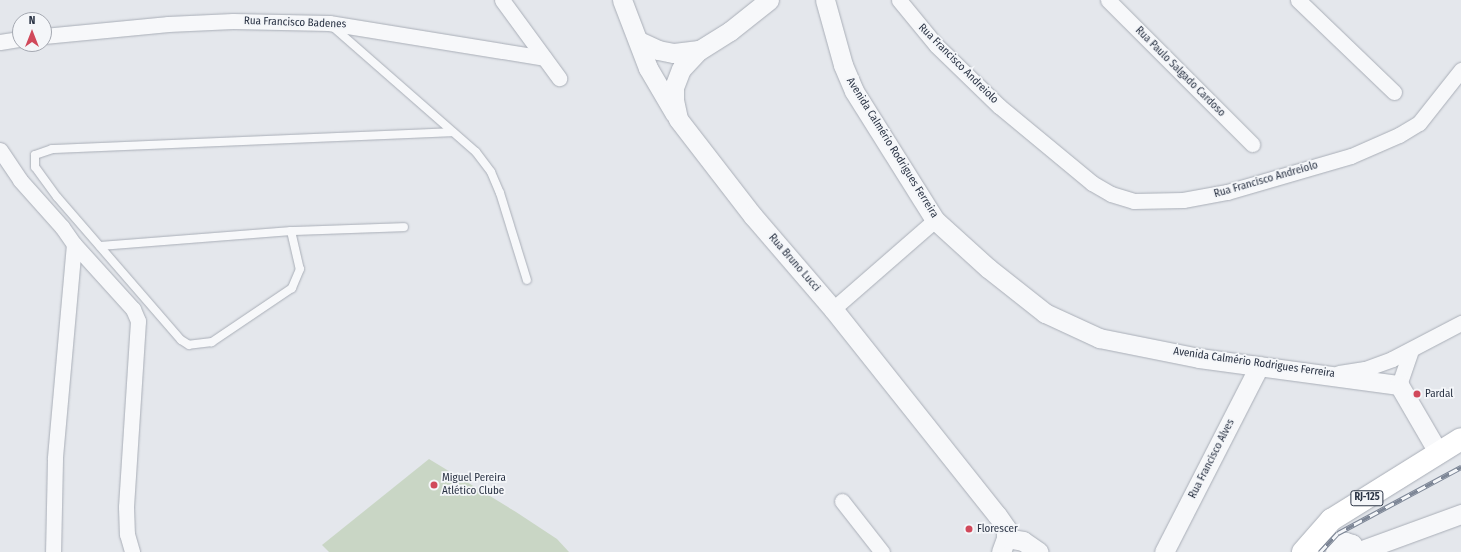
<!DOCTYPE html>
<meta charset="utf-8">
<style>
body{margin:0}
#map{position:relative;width:1461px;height:552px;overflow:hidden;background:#e4e7ec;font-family:"Fira Sans Condensed",sans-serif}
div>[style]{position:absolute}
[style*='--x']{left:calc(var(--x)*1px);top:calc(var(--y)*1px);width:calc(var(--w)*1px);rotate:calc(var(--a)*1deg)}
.green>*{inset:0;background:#c9d6c5}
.roads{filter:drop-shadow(0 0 1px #a9aeb7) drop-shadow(0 0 1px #a9aeb7)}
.service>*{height:8px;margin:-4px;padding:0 4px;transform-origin:4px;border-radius:4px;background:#f7f8fa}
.minor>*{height:15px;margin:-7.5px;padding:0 7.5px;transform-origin:7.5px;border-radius:7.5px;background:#f7f8fa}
.tertiary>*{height:19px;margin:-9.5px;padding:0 9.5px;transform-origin:9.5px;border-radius:9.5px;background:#f7f8fa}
.primary>*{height:22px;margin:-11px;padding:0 11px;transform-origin:11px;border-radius:11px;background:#fff}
.rail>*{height:4.5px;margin-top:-2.25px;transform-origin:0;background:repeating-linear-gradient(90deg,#f4f6f9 0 9px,#7d8696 0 18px);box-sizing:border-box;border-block:1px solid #7d8696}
.dots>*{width:11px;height:11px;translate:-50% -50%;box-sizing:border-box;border:2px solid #f4f6f9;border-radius:50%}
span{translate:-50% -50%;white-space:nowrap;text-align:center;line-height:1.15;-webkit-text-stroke:3.5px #f4f6f9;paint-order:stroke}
.shield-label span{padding:1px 3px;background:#f4f6f9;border:1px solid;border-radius:3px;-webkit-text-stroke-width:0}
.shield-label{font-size:10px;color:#2b3445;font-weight:700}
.street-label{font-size:11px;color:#2b3445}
.poi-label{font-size:11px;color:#2b3445}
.left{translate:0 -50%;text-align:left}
.north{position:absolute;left:12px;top:12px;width:40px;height:40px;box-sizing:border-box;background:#f4f6f9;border:1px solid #a4a8b1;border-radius:50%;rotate:0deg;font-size:11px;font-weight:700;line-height:16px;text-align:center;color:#2b3445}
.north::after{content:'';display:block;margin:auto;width:14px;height:18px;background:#d1495b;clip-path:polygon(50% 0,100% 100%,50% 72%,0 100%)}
</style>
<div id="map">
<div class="green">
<i style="clip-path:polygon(429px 459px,516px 512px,557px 539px,569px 552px,329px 552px,322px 545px)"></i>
</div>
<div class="roads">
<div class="service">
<i style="--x:332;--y:26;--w:191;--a:41.2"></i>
<i style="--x:476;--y:152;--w:25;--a:53"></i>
<i style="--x:491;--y:172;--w:23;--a:67"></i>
<i style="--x:500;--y:193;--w:91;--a:72.8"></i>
<i style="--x:291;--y:231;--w:39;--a:77"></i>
<i style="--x:300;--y:269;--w:21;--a:113"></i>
<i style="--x:292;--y:288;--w:97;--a:146"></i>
<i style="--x:212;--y:342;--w:23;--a:173"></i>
<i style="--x:189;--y:345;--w:9;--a:-148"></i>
<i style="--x:181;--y:340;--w:189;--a:-130.9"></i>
<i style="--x:57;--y:197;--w:37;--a:-126"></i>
<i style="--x:35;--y:167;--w:12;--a:-90"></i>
<i style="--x:35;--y:155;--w:18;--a:-19"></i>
<i style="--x:52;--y:149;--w:400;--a:-2.4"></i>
<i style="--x:100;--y:246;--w:192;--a:-4.5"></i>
<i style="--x:291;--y:231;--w:113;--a:-2"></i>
</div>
<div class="minor">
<i style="--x:502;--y:0;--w:97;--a:53.8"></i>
<i style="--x:899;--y:0;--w:58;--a:50.6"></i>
<i style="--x:936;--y:45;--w:88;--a:44.1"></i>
<i style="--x:999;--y:106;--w:121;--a:39.6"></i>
<i style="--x:1092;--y:183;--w:22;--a:30"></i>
<i style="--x:1111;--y:194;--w:24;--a:17"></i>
<i style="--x:1134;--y:201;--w:49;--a:-1.2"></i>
<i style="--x:1183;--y:200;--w:45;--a:-10.3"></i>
<i style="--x:1227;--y:192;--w:129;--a:-16.2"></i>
<i style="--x:1351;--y:156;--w:52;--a:-23.6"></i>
<i style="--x:1399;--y:135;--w:23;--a:-31"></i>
<i style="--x:1419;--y:123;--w:68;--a:-51.6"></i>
<i style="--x:1108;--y:0;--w:204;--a:45"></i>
<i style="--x:1298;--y:0;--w:133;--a:43.8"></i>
<i style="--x:44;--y:36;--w:125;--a:-5.5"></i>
<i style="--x:168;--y:24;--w:65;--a:-2.6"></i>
<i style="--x:233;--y:21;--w:96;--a:1.2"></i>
<i style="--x:329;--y:23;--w:218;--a:9.2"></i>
<i style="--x:0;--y:42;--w:20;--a:-9"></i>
<i style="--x:0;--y:150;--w:36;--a:56"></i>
<i style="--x:20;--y:180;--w:63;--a:48.2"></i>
<i style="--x:62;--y:227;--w:21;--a:55"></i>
<i style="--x:74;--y:244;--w:216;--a:95.1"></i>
<i style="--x:55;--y:459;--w:93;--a:91.2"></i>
<i style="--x:74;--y:244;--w:88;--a:47.8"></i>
<i style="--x:133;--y:309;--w:13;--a:67"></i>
<i style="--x:138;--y:321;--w:186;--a:93.7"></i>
<i style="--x:126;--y:507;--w:27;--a:88"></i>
<i style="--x:127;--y:534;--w:19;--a:74"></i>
<i style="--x:833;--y:309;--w:135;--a:-41.1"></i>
<i style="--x:1339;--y:373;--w:26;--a:-9"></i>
<i style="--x:1365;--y:369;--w:29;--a:-20"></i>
<i style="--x:1392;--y:359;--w:78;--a:-27.6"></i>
<i style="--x:1399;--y:385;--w:37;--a:-71"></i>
<i style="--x:842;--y:501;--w:65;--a:51.9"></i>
</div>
<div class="tertiary">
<i style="--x:622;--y:0;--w:73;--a:69.1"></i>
<i style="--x:648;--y:68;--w:53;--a:59.6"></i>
<i style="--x:769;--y:0;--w:50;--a:141.5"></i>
<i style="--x:730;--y:31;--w:36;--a:148"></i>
<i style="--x:699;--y:50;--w:26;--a:133"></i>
<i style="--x:681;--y:69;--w:19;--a:111"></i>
<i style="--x:674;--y:87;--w:13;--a:90"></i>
<i style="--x:674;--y:100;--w:19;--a:78"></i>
<i style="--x:678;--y:119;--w:123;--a:52.3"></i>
<i style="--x:753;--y:216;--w:123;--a:49.3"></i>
<i style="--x:833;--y:309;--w:263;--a:51.5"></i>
<i style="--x:997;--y:515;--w:16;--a:55"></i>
<i style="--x:1006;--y:528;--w:10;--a:90"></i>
<i style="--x:825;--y:0;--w:67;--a:74.5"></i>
<i style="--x:843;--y:65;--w:28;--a:67"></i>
<i style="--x:854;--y:91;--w:152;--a:57.9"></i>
<i style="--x:935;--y:220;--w:72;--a:42.2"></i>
<i style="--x:988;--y:268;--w:73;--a:38.3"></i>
<i style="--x:1045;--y:313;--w:60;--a:24.8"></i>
<i style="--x:1099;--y:338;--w:102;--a:11.3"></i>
<i style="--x:1199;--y:358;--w:202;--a:7.7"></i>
<i style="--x:1399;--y:385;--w:78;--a:59.8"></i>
<i style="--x:639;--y:41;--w:21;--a:25"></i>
<i style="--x:658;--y:50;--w:16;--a:11"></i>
<i style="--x:674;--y:53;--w:25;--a:-7"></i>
<i style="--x:1001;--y:552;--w:15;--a:-70"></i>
<i style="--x:1006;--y:538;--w:17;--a:10"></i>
<i style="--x:1023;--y:541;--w:19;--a:35"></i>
<i style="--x:1164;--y:552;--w:209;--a:-62.9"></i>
<i style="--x:1335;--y:552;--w:8;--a:-60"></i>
<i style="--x:1339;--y:545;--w:7;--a:-27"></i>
<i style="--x:1345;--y:542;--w:7;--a:16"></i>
<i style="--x:1352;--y:544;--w:9;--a:58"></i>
<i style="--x:1357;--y:552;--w:111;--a:-20.1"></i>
</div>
<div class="primary">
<i style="--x:1303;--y:552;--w:43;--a:-48.8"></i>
<i style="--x:1331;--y:520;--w:153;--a:-31.9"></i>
</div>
</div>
<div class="rail">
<i style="--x:1320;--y:552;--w:26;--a:-47"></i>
<i style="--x:1338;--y:533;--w:140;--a:-28.2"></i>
</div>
<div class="dots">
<i style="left:1417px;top:394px;background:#d1495b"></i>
<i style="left:434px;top:485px;background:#d1495b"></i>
<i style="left:969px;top:529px;background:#d1495b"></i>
</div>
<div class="shield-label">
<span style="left:1367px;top:498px">RJ-125</span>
</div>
<div class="street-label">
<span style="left:295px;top:23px;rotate:2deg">Rua Francisco Badenes</span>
<span style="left:958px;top:64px;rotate:45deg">Rua Francisco Andreiolo</span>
<span style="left:1180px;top:72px;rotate:45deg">Rua Paulo Salgado Cardoso</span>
<span style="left:892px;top:148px;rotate:58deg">Avenida Calmério Rodrigues Ferreira</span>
<span style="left:1266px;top:180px;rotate:-16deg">Rua Francisco Andreiolo</span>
<span style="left:794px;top:263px;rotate:49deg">Rua Bruno Lucci</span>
<span style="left:1254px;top:363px;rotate:8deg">Avenida Calmério Rodrigues Ferreira</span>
<span style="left:1212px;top:459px;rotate:-63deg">Rua Francisco Alves</span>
</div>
<div class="poi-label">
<span class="left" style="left:1425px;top:394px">Pardal</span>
<span class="left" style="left:442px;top:485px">Miguel Pereira<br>Atlético Clube</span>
<span class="left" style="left:977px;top:529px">Florescer</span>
</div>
<div class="north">N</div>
</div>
